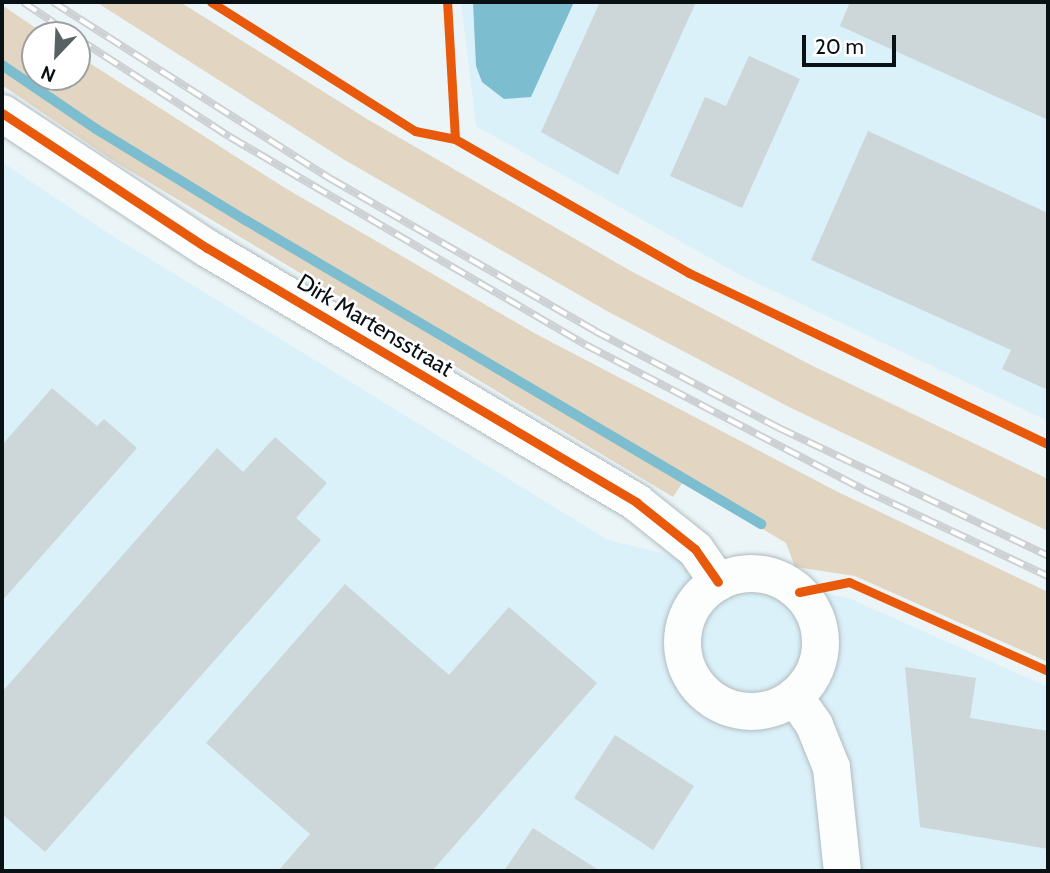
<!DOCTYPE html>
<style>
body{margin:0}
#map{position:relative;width:1050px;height:873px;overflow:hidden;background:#ebf5f8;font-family:Cabin,sans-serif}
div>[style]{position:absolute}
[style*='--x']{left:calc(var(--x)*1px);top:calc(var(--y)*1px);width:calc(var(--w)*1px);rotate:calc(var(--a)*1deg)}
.built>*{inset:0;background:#daf1f9}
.green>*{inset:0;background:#e2d5c2}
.water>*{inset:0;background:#7cbdd0}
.stream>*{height:10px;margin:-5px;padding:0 5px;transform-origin:5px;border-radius:5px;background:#7cbdd0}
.building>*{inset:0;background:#cdd6d8}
.roads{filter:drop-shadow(0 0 2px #b2bbbe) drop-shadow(0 0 2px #b2bbbe)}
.minor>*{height:37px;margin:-18.5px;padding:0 18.5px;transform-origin:18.5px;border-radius:18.5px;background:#fcfefe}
.minor>.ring{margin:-18.5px;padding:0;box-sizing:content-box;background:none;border:37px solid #fcfefe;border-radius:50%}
.rail>*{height:8px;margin-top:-4px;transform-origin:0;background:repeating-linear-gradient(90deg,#fff 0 16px,#ced1d3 0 32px);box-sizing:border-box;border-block:2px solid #ced1d3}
.cycleway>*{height:9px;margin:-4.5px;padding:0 4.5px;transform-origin:4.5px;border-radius:4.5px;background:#e8590c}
span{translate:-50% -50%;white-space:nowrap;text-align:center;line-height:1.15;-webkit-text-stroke:5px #fff;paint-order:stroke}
.street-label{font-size:23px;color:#091114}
.frame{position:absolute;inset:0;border:4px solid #091114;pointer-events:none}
.north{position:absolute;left:21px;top:21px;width:70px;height:70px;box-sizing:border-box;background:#fff;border:2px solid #9da0a1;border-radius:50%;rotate:203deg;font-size:19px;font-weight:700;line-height:28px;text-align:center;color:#091114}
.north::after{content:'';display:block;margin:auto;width:24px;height:32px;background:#586164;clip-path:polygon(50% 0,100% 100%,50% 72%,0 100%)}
.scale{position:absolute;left:802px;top:35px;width:94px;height:32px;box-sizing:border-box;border:4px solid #091114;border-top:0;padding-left:9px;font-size:21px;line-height:24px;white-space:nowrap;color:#091114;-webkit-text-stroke:5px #fff;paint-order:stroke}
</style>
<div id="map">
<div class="built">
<i style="clip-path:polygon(461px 2px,1048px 2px,1048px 421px,740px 275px,476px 126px)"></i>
<i style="clip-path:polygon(2px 162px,111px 235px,608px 540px,851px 599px,1048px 687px,1048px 871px,2px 871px)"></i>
</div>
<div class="green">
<i style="clip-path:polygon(96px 2px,180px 2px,367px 119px,629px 270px,811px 365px,1048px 479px,1048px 531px,789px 407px,607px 311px,343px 159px)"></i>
<i style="clip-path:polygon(2px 5px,46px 35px,35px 35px,35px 77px,77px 77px,77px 55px,285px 188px,536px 334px,836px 491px,1048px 592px,1048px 662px,855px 576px,795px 567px,786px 543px,683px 482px,673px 497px,112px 160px,2px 85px)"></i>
</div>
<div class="water">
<i style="clip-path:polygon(473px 2px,574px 2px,531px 97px,504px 99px,482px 82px,476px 66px)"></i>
</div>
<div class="stream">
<i style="--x:2;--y:65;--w:114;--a:34.2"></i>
<i style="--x:96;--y:129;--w:177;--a:31.4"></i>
<i style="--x:247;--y:221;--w:597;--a:30.52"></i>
</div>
<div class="building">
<i style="clip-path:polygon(600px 2px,696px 2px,618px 175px,541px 132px)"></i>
<i style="clip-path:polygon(850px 2px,1048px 2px,1048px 120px,840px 26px)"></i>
<i style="clip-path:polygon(749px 56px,800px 79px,742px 208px,670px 176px,705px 97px,726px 106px)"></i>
<i style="clip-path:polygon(868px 131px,1048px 213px,1048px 390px,1002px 369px,1011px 350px,811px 260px)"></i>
<i style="clip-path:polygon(52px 388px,97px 426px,104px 419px,137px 448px,2px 601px,2px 445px)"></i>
<i style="clip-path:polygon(275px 437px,327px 483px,296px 518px,321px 540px,45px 852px,2px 814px,2px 692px,217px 448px,243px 472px)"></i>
<i style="clip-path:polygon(345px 584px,449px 675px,509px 607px,597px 683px,432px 871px,278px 871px,310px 834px,206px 743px)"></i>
<i style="clip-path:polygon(905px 667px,976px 678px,970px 718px,1048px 731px,1048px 849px,920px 827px)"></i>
<i style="clip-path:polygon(615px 735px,694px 786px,653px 850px,574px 798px)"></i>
<i style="clip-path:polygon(533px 828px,600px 871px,504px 871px)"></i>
</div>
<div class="roads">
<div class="minor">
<i style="--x:2;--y:113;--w:245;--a:33.4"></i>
<i style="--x:207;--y:248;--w:499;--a:30.6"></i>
<i style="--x:636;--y:502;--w:75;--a:38.5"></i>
<i style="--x:695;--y:549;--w:40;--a:55.1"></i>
<i class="ring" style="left:682px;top:573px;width:101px;height:101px"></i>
<i style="--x:794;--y:696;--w:35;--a:55"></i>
<i style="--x:814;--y:725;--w:45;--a:68"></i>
<i style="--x:831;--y:767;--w:105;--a:84"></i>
</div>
</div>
<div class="rail">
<i style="--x:23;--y:2;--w:59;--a:34"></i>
<i style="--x:53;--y:2;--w:330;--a:32.5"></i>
<i style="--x:331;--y:179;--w:305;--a:29.9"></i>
<i style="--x:595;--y:331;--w:208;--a:27.8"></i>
<i style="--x:779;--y:428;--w:298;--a:25.4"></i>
<i style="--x:77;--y:38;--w:182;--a:32.9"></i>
<i style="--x:230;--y:137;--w:412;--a:30.3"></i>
<i style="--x:586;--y:345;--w:314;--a:27.5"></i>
<i style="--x:864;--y:490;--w:203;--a:25.1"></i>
</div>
<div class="cycleway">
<i style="--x:211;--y:2;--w:241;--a:32.3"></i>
<i style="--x:415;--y:131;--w:41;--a:11.3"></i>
<i style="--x:455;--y:139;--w:137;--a:-93.3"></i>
<i style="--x:2;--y:113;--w:245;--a:33.4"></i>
<i style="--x:207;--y:248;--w:499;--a:30.6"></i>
<i style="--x:636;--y:502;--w:75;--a:38.5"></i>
<i style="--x:695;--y:549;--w:40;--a:55.1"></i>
<i style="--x:455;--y:139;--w:270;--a:29.8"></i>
<i style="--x:689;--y:273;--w:398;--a:25.5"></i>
<i style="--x:799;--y:592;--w:51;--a:-11.3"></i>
<i style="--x:849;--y:582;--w:218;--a:24.1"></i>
</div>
<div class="street-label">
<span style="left:375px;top:325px;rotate:31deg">Dirk Martensstraat</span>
</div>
<div class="frame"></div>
<div class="north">N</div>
<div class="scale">20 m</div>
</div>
